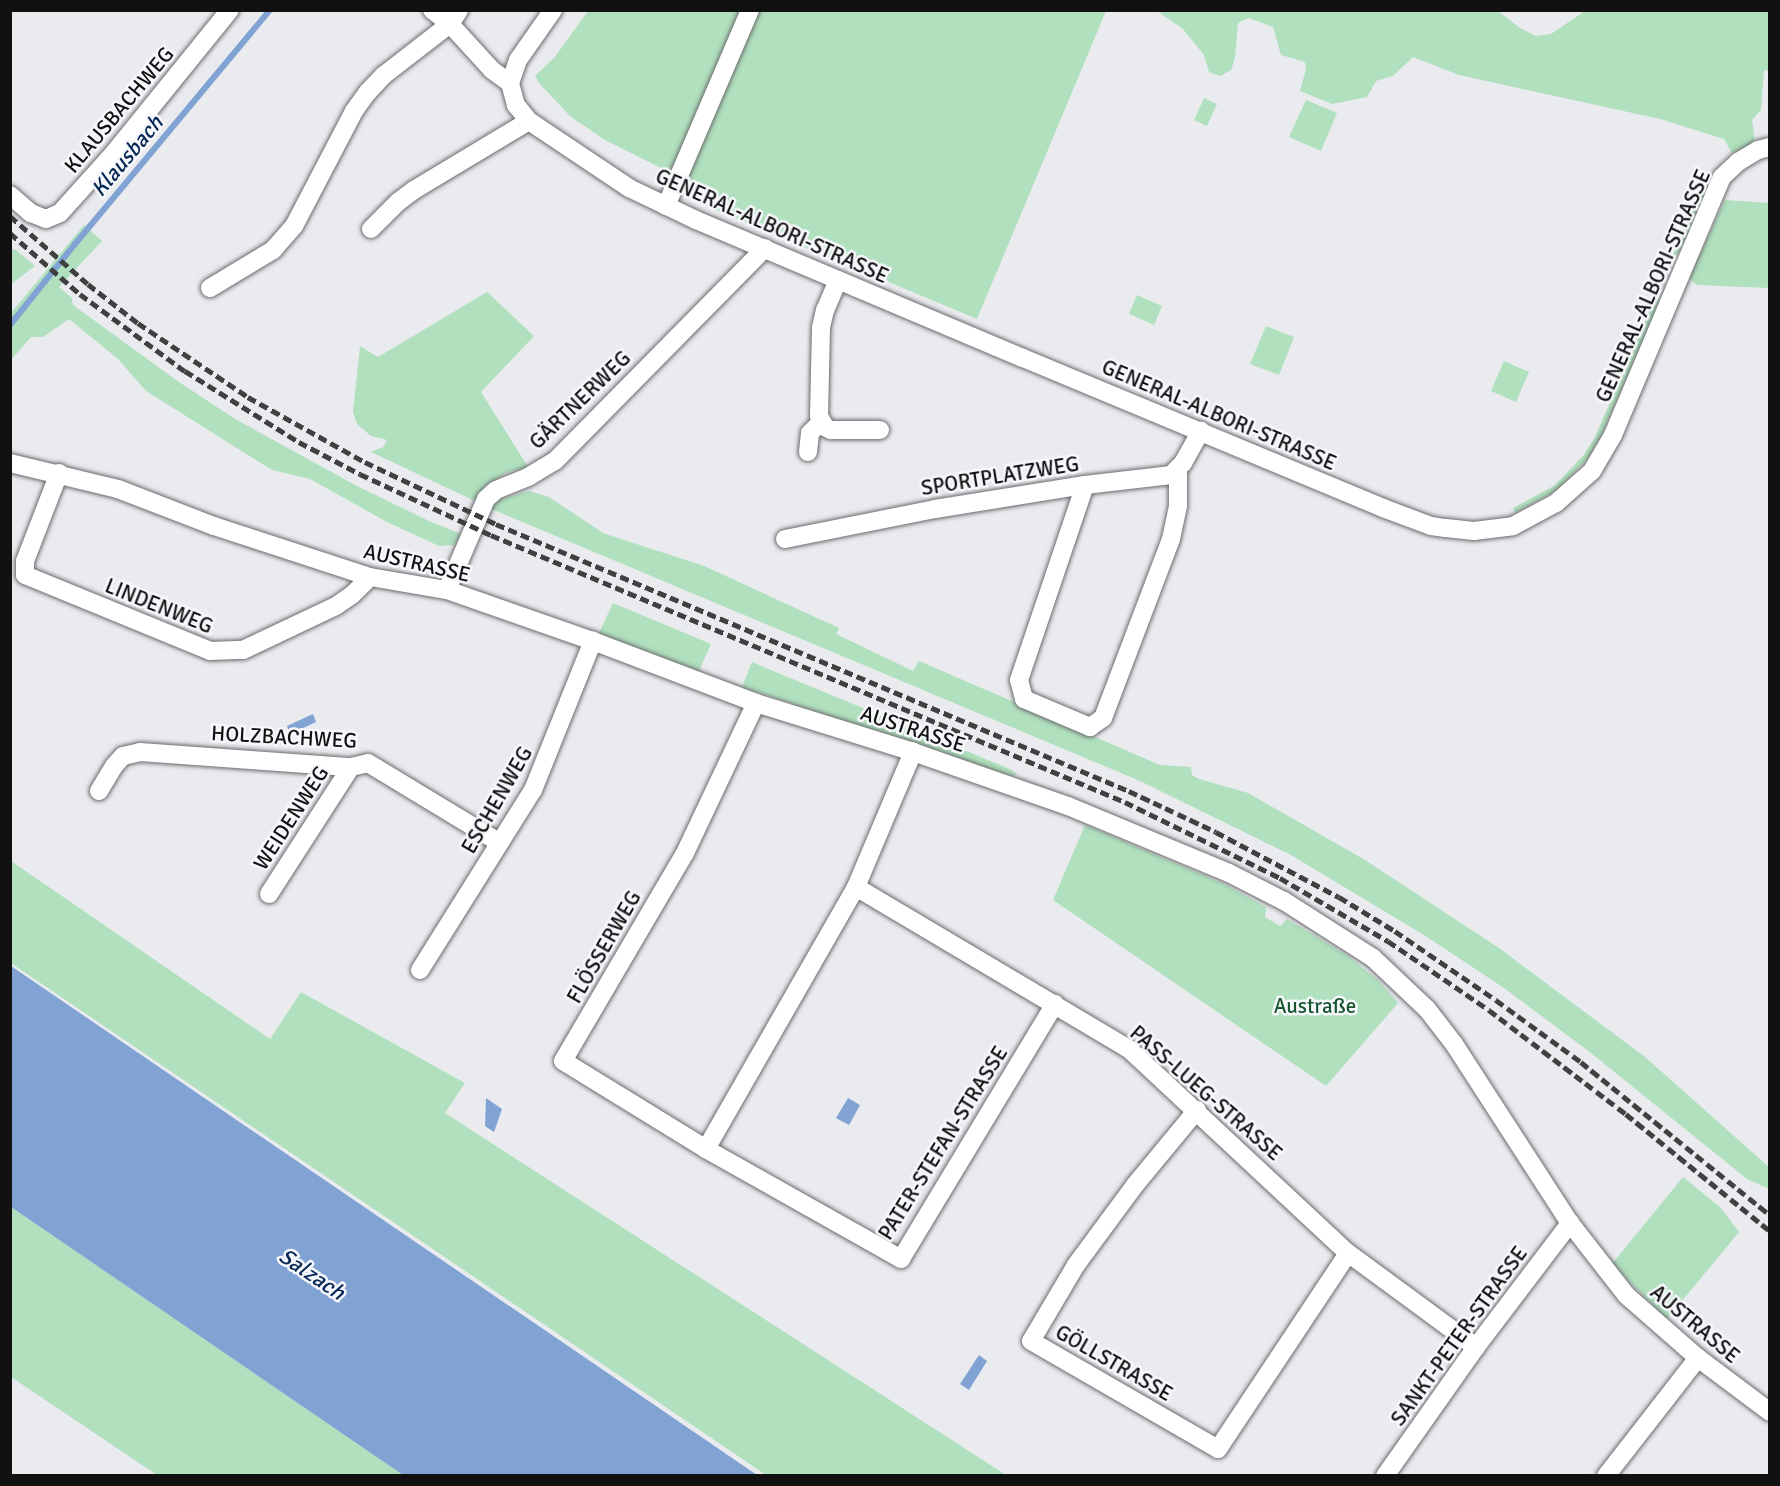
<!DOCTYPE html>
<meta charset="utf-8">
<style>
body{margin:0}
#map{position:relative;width:1780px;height:1486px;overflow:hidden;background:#eaebef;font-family:Signika,sans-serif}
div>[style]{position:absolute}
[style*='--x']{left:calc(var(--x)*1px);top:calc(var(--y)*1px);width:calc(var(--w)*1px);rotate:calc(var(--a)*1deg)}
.green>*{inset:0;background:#b0e0bd}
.water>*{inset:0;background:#81a3d4}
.stream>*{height:6px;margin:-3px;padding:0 3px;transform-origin:3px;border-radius:3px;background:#81a3d4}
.roads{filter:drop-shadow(0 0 2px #6a6b6e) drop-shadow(0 0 2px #6a6b6e)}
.minor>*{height:18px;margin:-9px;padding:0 9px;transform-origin:9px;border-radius:9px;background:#fff}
.rail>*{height:4.5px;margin-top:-2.25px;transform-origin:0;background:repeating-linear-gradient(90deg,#404041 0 9px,transparent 0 13.5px)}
span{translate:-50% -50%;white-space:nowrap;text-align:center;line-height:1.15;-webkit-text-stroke:5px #f7f8fc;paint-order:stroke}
.street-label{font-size:21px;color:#111112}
.park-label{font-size:21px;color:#195731}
.water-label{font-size:22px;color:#062854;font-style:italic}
.frame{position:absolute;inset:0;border:12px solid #111112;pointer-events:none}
</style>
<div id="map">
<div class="green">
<i style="clip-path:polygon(588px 11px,1106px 11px,977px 319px,666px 189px,673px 174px,605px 140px,571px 117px,539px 83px,535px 76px,554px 58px)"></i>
<i style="clip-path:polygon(1157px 11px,1498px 11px,1520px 28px,1536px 36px,1551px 34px,1585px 11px,1769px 11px,1769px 71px,1764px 70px,1761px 110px,1752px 120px,1755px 142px,1732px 153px,1724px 139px,1660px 119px,1459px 75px,1413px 57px,1393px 76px,1376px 81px,1367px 97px,1332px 104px,1300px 91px,1306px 69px,1305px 62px,1281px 55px,1273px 27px,1249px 18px,1238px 23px,1235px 58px,1231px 70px,1220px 76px,1209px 72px,1204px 55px,1183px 29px)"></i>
<i style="clip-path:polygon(1204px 98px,1217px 104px,1207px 126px,1194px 120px)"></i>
<i style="clip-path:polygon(1306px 100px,1337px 113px,1321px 151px,1289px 137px)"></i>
<i style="clip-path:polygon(1703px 188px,1708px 188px,1681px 250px,1671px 259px)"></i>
<i style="clip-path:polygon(1725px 200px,1769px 203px,1769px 288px,1697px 285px,1689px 278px)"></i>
<i style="clip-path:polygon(84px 225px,102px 241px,59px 287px,72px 298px,73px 305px,179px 382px,235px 419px,357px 486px,429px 521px,461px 534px,454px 545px,439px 546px,387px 522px,310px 479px,272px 470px,146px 391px,118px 359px,69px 319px,43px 337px,31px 337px,11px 360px,11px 313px)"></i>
<i style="clip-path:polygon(10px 249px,16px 250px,35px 266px,11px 284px)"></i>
<i style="clip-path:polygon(487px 292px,534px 336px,481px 392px,528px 467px,505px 473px,481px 492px,477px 502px,371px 452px,383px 447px,387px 440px,371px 436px,357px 424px,353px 412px,360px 346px,378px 357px)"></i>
<i style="clip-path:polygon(1137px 295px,1162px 306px,1154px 325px,1129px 314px)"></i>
<i style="clip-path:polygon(1655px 299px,1660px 301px,1600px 438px,1589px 457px,1557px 490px,1515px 513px,1513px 508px,1554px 486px,1584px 455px,1595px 437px)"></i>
<i style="clip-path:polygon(1266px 326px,1294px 337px,1279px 375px,1250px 364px)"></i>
<i style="clip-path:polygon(1504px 361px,1529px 372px,1516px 402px,1491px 391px)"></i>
<i style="clip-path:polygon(529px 491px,549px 497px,603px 533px,704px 566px,839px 628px,836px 634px,913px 671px,919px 661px,1160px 765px,1191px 767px,1192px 775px,1199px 779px,1248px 793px,1365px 860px,1499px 948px,1645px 1057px,1769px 1167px,1769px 1189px,1747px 1179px,1591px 1053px,1504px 988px,1424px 935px,1291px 855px,1140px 781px,489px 508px,498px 500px)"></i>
<i style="clip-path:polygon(613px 603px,711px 644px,698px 673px,598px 635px)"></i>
<i style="clip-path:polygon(752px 662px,1012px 770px,1017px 775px,1011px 776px,742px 687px)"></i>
<i style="clip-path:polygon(1085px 825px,1222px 883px,1266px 907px,1265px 917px,1280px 926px,1287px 919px,1345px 954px,1378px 980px,1398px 1003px,1326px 1086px,1053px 900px)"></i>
<i style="clip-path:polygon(11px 861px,270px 1039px,301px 992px,465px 1083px,445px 1113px,1006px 1475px,766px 1475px,11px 963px)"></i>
<i style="clip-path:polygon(1683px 1177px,1720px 1207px,1739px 1232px,1667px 1319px,1612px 1264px)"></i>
<i style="clip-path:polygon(11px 1207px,403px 1475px,157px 1475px,11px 1377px)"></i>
</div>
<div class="water">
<i style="clip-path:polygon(313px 714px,316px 722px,290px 734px,287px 726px)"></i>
<i style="clip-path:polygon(11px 966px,757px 1475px,403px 1475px,11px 1207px)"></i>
<i style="clip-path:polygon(486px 1098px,502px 1109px,494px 1132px,485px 1126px)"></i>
<i style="clip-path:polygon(848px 1098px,860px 1105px,849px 1125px,836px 1118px)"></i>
<i style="clip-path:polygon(979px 1355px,987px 1361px,969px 1390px,960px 1384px)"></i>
</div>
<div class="stream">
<i style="--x:10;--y:325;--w:104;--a:-51.3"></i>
<i style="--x:75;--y:244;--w:305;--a:-50.2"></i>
</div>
<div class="roads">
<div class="minor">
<i style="--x:432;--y:10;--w:23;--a:38"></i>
<i style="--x:450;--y:24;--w:62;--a:47.6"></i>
<i style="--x:492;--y:70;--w:22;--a:36"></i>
<i style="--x:553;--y:10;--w:61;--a:125"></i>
<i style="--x:518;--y:60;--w:24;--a:109"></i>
<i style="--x:510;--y:83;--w:23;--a:75"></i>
<i style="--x:516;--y:105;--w:21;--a:51"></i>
<i style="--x:529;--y:121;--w:120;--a:33.8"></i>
<i style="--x:629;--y:188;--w:74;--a:25.5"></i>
<i style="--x:696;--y:220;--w:355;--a:22.9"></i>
<i style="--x:1023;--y:358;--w:390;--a:22.6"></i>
<i style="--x:1383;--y:508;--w:51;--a:20.6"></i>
<i style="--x:1431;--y:526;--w:15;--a:8"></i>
<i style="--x:1446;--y:528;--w:28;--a:6"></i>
<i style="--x:1474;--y:531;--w:39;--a:-7"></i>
<i style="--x:1513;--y:526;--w:49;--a:-28.1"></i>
<i style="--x:1556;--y:503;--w:48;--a:-41.6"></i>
<i style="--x:1592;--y:471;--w:42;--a:-59.7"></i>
<i style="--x:1613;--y:435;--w:280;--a:-67.1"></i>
<i style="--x:1722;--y:177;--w:22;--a:-43"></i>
<i style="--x:1738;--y:162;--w:23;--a:-31"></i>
<i style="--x:1758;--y:150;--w:12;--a:-14"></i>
<i style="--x:10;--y:195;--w:28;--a:41"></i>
<i style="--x:31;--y:213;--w:16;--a:22"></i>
<i style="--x:46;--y:219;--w:15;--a:-23"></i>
<i style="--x:60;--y:213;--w:81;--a:-48"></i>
<i style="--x:114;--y:153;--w:184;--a:-51"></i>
<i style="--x:666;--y:206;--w:213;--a:-66.8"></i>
<i style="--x:371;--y:229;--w:38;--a:-45"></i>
<i style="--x:398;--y:202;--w:20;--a:-37"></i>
<i style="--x:414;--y:190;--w:134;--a:-31"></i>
<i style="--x:838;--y:280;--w:33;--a:113"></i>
<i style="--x:825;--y:310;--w:18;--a:103"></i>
<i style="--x:821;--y:328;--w:88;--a:91.3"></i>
<i style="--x:819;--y:416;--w:13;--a:61"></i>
<i style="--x:825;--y:427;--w:7;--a:27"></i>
<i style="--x:831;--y:430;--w:49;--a:0"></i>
<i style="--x:210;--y:288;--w:74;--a:-31.1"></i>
<i style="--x:273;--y:250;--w:32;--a:-49"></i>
<i style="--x:294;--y:226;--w:130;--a:-62.4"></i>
<i style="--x:354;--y:111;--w:24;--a:-54"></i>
<i style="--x:368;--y:92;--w:23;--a:-47"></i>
<i style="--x:384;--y:75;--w:83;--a:-37.7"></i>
<i style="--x:450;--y:24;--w:17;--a:-57"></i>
<i style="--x:808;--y:452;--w:19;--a:-84"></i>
<i style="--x:810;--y:433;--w:16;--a:-45"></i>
<i style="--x:10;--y:463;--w:111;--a:13.5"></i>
<i style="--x:118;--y:489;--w:103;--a:21.1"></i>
<i style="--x:214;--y:526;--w:164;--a:18.1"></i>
<i style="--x:370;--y:577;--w:78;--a:9.6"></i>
<i style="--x:447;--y:590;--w:155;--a:19.3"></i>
<i style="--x:593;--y:641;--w:174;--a:20.8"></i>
<i style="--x:756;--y:703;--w:164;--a:17.3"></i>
<i style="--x:913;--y:752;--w:164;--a:19.2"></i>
<i style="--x:1068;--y:806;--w:174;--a:22.6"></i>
<i style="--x:1229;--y:873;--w:62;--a:27"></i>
<i style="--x:1284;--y:901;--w:106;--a:32.6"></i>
<i style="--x:1373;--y:958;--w:74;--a:43.4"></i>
<i style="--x:1427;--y:1009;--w:44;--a:52.4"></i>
<i style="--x:1454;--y:1044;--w:213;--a:57.1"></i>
<i style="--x:1570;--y:1223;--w:91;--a:52.1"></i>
<i style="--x:1626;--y:1295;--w:96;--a:41.2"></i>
<i style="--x:1698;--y:1358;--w:90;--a:36.9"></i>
<i style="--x:59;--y:473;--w:94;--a:111.1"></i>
<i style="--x:25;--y:561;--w:14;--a:90"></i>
<i style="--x:25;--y:575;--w:200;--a:22.3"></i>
<i style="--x:210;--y:651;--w:33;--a:-2"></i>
<i style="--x:243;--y:650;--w:103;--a:-25.3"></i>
<i style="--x:336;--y:606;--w:19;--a:-35"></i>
<i style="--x:352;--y:595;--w:25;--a:-45"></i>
<i style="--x:1085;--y:485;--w:206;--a:108.7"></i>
<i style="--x:1019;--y:680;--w:20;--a:75"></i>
<i style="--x:1024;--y:699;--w:72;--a:23"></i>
<i style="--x:1090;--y:727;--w:16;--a:-35"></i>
<i style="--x:1103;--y:718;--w:191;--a:-69.2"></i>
<i style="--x:1171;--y:539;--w:35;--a:-78"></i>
<i style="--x:1178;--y:505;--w:35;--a:-90"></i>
<i style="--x:785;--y:539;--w:153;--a:-11.3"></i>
<i style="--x:935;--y:509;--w:152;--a:-9.1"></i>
<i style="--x:1085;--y:485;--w:87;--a:-6.6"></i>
<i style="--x:1171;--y:475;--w:17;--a:-45"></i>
<i style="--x:1183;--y:463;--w:37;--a:-61"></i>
<i style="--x:447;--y:590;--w:99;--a:-66.8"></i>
<i style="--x:486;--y:499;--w:13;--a:-42"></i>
<i style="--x:496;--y:490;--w:35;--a:-22"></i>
<i style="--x:528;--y:477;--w:31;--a:-31"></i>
<i style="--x:555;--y:461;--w:299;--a:-45.4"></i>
<i style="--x:756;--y:703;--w:166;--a:115.3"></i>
<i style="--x:685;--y:853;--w:241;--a:120.4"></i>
<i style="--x:563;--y:1061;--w:168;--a:31.6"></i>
<i style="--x:706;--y:1149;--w:224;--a:29.4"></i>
<i style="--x:901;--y:1259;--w:298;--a:-58.9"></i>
<i style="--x:99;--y:791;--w:29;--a:-59"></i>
<i style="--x:114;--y:766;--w:13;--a:-48"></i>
<i style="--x:123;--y:756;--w:17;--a:-13"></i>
<i style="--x:140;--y:752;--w:212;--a:4.1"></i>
<i style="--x:351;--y:767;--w:17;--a:-13"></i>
<i style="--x:368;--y:763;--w:154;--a:31.2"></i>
<i style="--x:856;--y:887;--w:319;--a:30.7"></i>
<i style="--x:1130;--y:1050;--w:298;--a:43"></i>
<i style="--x:1348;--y:1253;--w:159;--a:36.3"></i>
<i style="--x:269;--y:894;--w:151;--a:-57.2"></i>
<i style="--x:420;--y:970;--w:213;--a:-57.9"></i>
<i style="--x:533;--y:790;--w:161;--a:-68.1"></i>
<i style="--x:1197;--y:1110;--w:97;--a:129.6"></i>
<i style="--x:1135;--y:1185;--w:99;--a:126.4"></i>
<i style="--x:1076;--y:1265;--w:88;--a:120.6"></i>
<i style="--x:1031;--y:1341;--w:216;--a:30"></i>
<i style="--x:1218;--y:1449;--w:235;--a:-56.4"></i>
<i style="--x:706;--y:1149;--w:302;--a:-60.2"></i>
<i style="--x:856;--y:887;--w:147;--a:-67.1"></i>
<i style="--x:1385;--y:1476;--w:158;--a:-54.8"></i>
<i style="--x:1476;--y:1347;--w:156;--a:-52.8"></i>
<i style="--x:1606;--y:1476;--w:150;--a:-52.1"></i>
</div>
</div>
<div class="rail">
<i style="--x:10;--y:216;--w:103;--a:41.1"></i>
<i style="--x:88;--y:284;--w:63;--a:38"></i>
<i style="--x:138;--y:323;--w:133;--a:33.9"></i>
<i style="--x:248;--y:397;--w:134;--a:29.1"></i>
<i style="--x:365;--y:462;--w:145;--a:25.3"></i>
<i style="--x:496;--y:524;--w:687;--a:22.87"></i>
<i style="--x:1129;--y:791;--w:96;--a:25.2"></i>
<i style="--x:1216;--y:832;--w:139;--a:27.9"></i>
<i style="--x:1339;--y:897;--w:66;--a:31.3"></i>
<i style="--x:1395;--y:931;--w:122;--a:34.3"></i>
<i style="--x:1496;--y:1000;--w:105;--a:36.1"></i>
<i style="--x:1581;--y:1062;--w:243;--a:39"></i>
<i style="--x:10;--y:233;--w:93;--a:41.1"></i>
<i style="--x:80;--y:294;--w:130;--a:36.3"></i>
<i style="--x:185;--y:371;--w:134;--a:31.9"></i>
<i style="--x:299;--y:442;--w:69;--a:27.7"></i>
<i style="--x:360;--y:474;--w:145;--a:25"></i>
<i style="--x:491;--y:535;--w:688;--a:22.84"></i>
<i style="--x:1125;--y:802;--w:173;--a:26.1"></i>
<i style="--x:1280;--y:878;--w:125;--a:30.3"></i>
<i style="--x:1388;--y:941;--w:122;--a:34.3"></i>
<i style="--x:1489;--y:1010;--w:172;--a:37.2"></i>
<i style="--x:1626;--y:1114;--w:186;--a:39.1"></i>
</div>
<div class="street-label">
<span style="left:119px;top:110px;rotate:-50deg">KLAUSBACHWEG</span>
<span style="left:772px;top:226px;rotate:24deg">GENERAL-ALBORI-STRASSE</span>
<span style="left:1653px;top:286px;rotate:-66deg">GENERAL-ALBORI-STRASSE</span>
<span style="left:580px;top:400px;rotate:-44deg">GÄRTNERWEG</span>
<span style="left:1219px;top:415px;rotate:23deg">GENERAL-ALBORI-STRASSE</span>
<span style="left:1000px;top:476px;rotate:-9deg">SPORTPLATZWEG</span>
<span style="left:417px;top:563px;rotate:13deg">AUSTRASSE</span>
<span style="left:159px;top:606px;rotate:22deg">LINDENWEG</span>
<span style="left:913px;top:729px;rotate:18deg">AUSTRASSE</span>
<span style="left:284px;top:737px;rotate:3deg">HOLZBACHWEG</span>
<span style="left:497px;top:800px;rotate:-60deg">ESCHENWEG</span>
<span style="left:291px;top:818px;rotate:-57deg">WEIDENWEG</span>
<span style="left:604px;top:947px;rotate:-60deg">FLÖSSERWEG</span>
<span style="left:1206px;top:1093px;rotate:41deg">PASS-LUEG-STRASSE</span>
<span style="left:943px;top:1143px;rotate:-58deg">PATER-STEFAN-STRASSE</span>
<span style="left:1695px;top:1324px;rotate:40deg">AUSTRASSE</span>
<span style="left:1459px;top:1336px;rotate:-54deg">SANKT-PETER-STRASSE</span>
<span style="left:1114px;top:1363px;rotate:30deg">GÖLLSTRASSE</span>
</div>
<div class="park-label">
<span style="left:1315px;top:1006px">Austraße</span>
</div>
<div class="water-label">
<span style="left:127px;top:156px;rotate:-50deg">Klausbach</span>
<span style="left:312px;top:1274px;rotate:34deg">Salzach</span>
</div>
<div class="frame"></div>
</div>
